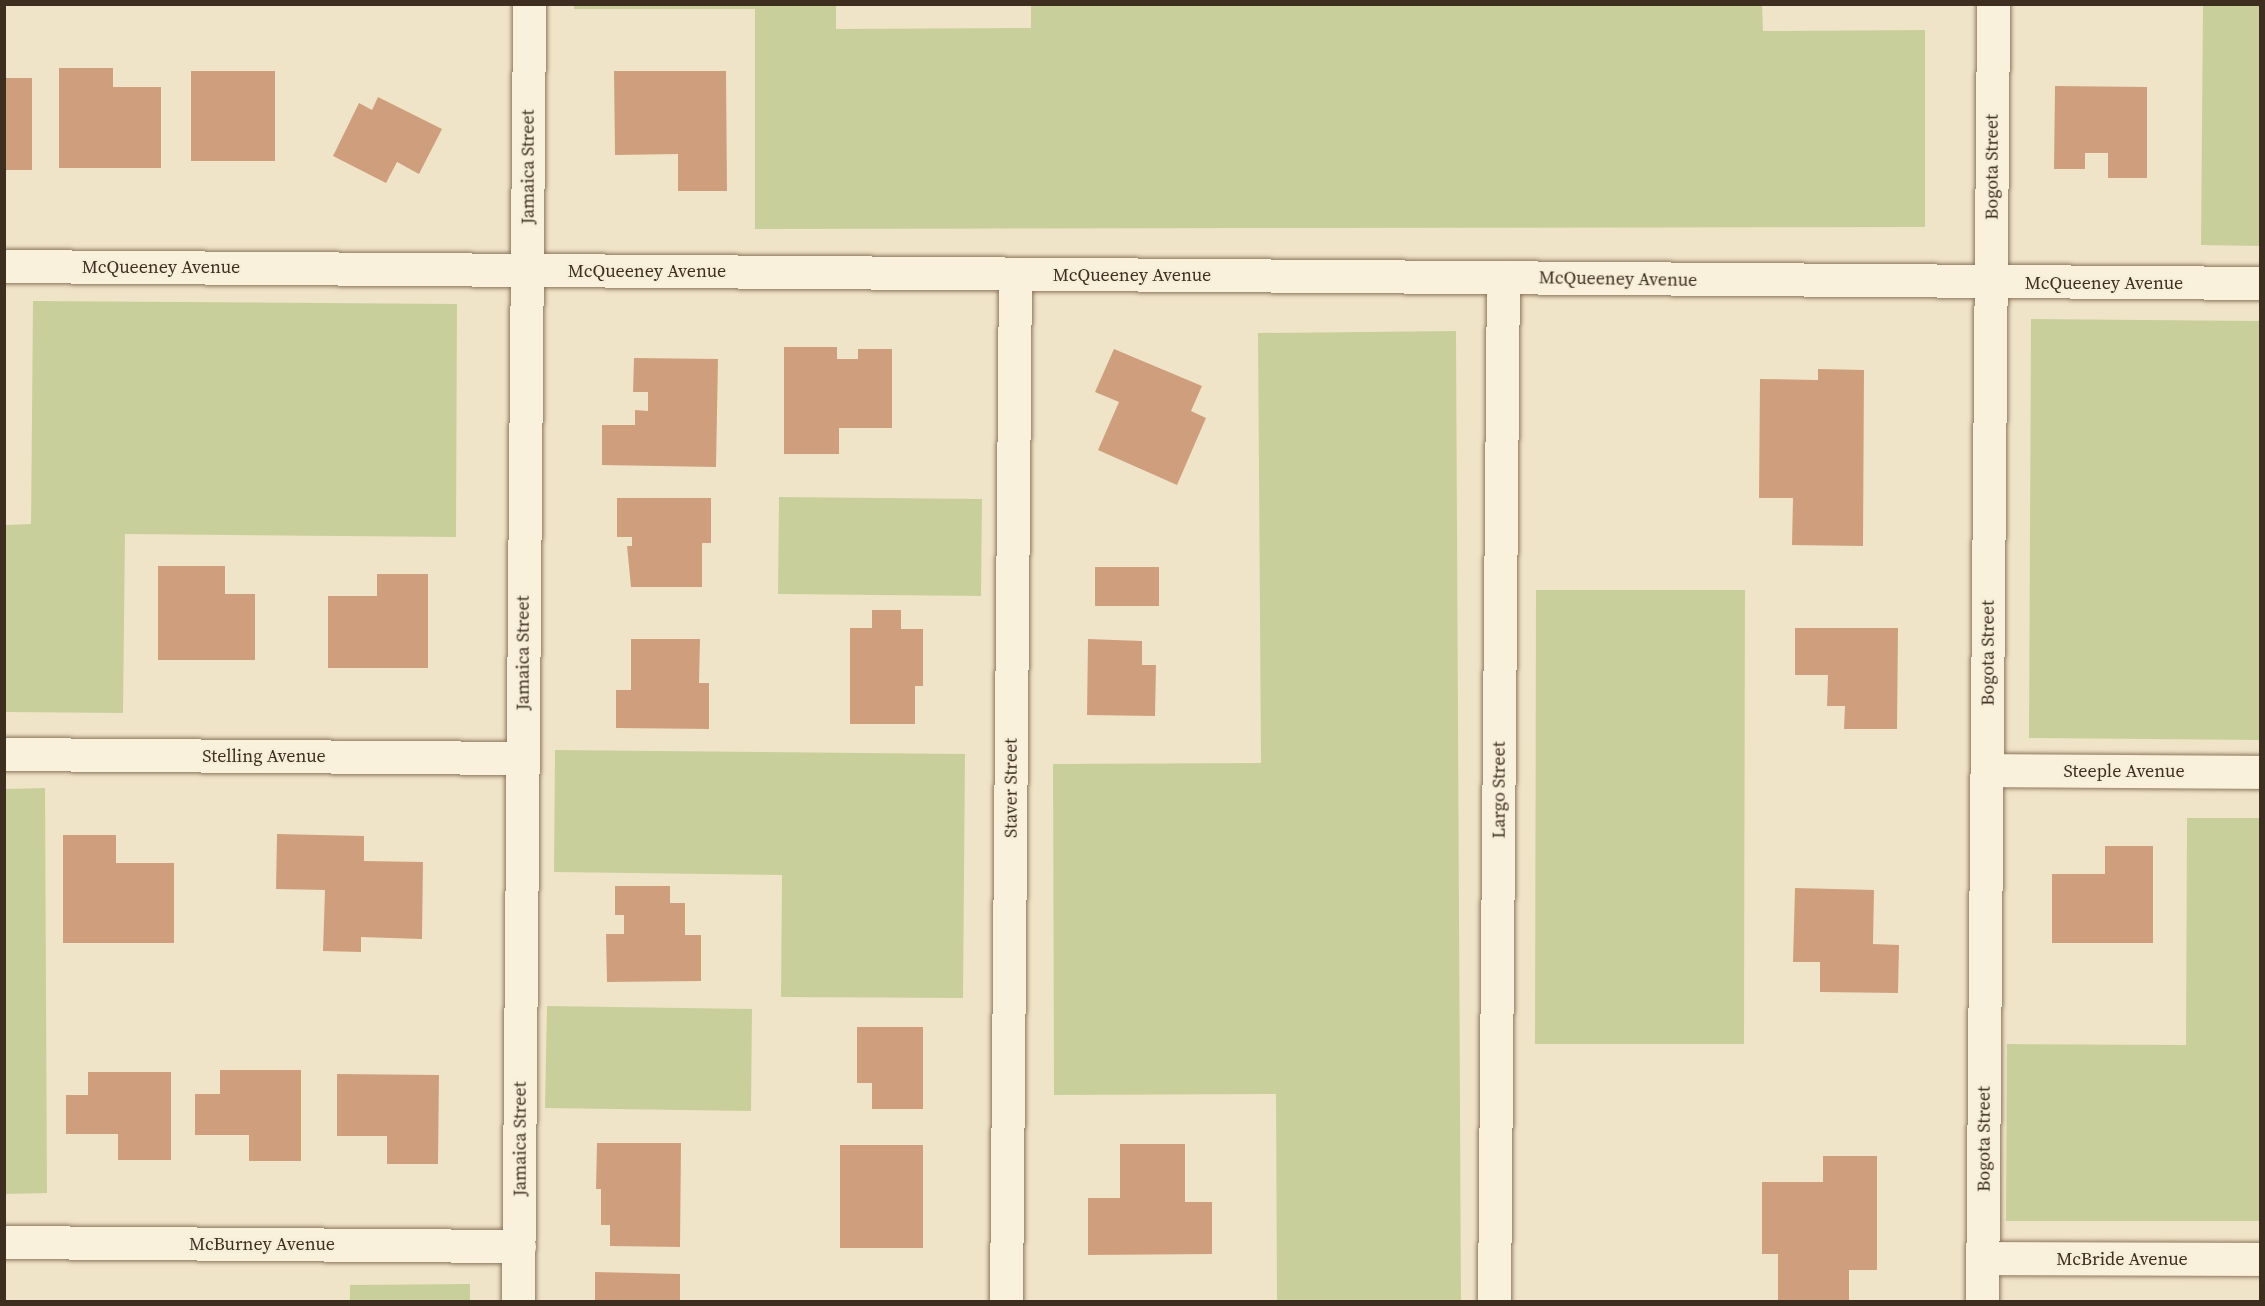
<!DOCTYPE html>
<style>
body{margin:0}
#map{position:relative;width:2265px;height:1306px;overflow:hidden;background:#f0e4c8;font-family:"Source Serif 4",serif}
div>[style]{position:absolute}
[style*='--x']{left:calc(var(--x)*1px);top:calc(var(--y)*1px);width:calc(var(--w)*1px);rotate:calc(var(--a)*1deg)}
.green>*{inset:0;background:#c9cf9b}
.building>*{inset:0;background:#cf9f7d}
.roads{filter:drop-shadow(0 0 2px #8d765c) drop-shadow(0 0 2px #8d765c)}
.minor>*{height:33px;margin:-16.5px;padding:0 16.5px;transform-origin:16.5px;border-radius:16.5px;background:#faf1dc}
span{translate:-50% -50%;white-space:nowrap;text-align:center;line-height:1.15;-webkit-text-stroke:4.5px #f7eed8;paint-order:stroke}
.street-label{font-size:18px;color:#3d2e20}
.frame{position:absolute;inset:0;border:6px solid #3d2e20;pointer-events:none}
</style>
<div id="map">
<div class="green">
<i style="clip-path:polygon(1031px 4px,1762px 4px,1763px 31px,1925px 30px,1925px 227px,755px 229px,755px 9px,574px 9px,574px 4px,836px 4px,836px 29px,1031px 28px)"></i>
<i style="clip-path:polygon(2203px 5px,2260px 5px,2260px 246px,2201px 245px)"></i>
<i style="clip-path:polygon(33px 301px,457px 304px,456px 537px,125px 534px,123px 713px,5px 712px,5px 525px,31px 524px)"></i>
<i style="clip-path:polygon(2031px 319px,2260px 321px,2260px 740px,2029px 738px)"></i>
<i style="clip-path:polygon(1456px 331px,1461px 1301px,1277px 1301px,1276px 1094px,1054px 1095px,1053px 764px,1261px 763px,1258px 333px)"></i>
<i style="clip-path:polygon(779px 497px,982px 499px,981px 596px,778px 594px)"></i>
<i style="clip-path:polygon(1536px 590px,1745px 590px,1744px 1044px,1535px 1044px)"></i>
<i style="clip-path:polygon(555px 750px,965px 754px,963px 998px,781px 997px,782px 875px,554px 872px)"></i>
<i style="clip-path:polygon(45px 788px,47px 1193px,5px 1194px,5px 789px)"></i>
<i style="clip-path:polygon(2187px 818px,2260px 818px,2260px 1221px,2006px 1221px,2007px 1044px,2186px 1045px)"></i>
<i style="clip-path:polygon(547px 1006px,752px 1009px,751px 1111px,545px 1108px)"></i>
<i style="clip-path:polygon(470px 1284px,470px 1301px,350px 1301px,350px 1285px)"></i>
</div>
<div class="building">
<i style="clip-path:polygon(59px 68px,113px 68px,113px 87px,161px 87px,161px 168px,59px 168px)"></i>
<i style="clip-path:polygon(191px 71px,275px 71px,275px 161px,191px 161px)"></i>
<i style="clip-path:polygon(614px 71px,726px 71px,727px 191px,678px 191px,678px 154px,615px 155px)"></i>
<i style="clip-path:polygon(4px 78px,32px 78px,32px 170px,4px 170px)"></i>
<i style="clip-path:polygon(2055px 86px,2147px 87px,2147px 178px,2108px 178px,2108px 153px,2085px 153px,2085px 169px,2054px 169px)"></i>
<i style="clip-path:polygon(378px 97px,442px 129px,419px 174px,397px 162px,386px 183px,333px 156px,359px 103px,372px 110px)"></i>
<i style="clip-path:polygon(784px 347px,837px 347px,837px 359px,858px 359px,858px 349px,892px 349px,892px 428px,839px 428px,839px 454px,784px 454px)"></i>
<i style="clip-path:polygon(1114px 349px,1202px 386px,1191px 411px,1206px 418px,1177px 485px,1098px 450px,1119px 402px,1095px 392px)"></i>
<i style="clip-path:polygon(634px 358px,718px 359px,716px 467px,602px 465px,602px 425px,635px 425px,635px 410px,648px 411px,648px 392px,633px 392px)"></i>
<i style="clip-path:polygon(1818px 369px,1864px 370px,1863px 546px,1792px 545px,1793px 498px,1759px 498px,1760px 379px,1818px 380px)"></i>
<i style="clip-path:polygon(617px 498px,711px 498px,711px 543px,702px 543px,702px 587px,631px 587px,627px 546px,632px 546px,632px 537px,617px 537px)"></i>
<i style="clip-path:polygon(158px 566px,225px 566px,225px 594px,255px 594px,255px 660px,158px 660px)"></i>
<i style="clip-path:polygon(1095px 567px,1159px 567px,1159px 606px,1095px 606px)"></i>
<i style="clip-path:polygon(377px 574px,428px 574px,428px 668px,328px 668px,328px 596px,377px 596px)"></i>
<i style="clip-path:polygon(872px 610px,901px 610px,901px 629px,923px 629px,923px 686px,915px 686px,915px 724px,850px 724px,850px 628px,872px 628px)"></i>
<i style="clip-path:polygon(1795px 628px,1898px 628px,1897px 729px,1844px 729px,1845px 706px,1827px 706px,1828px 675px,1795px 675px)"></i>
<i style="clip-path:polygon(631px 639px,700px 639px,699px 683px,709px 683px,709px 729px,616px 728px,616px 690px,631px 690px)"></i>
<i style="clip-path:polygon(1088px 639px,1142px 641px,1142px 665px,1156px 665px,1155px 716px,1087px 715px)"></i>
<i style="clip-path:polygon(277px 834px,364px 836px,364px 861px,423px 862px,422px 939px,361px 937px,361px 952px,323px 951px,325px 890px,276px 889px)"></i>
<i style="clip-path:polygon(63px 835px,116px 835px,116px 863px,174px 863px,174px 943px,63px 943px)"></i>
<i style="clip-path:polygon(2105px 846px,2153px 846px,2153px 943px,2052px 943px,2052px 874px,2105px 874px)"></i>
<i style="clip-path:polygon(615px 886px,670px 886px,670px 903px,685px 903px,685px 935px,701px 935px,701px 981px,607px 982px,606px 934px,624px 934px,624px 915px,615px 915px)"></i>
<i style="clip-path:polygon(1795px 888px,1874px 890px,1873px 944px,1899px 945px,1898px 993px,1820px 992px,1820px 962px,1793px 962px)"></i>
<i style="clip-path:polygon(857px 1027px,923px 1027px,923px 1109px,872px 1109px,872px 1083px,857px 1083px)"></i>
<i style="clip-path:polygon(220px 1070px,301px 1070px,301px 1161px,249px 1161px,249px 1135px,195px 1135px,195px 1094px,220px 1094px)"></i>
<i style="clip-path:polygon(88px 1072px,171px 1072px,171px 1160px,118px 1160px,118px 1134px,66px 1134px,66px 1095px,88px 1095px)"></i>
<i style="clip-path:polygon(337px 1074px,439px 1075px,438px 1164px,387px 1164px,387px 1136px,337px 1136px)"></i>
<i style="clip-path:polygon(597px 1143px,681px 1143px,680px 1247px,610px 1246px,610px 1225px,601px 1225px,601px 1189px,596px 1189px)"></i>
<i style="clip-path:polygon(1120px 1144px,1185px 1144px,1185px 1202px,1212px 1202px,1212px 1254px,1088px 1255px,1088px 1198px,1120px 1198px)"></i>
<i style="clip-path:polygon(840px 1145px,923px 1145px,923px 1248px,840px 1248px)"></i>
<i style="clip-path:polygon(1823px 1156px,1877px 1156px,1877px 1270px,1849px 1270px,1849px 1302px,1778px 1302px,1778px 1254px,1762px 1254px,1762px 1182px,1823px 1182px)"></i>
<i style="clip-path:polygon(595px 1272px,680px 1274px,680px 1302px,595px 1302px)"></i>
</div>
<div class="roads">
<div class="minor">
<i style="--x:4;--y:266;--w:2256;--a:0.43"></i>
<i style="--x:4;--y:754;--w:519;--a:0.44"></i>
<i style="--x:1987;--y:770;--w:273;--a:0.4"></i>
<i style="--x:4;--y:1242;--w:515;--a:0.45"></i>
<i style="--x:1983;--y:1258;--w:277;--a:0.2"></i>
<i style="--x:518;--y:1302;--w:1298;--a:-89.51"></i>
<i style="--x:1006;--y:1302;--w:1028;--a:-89.5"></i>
<i style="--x:1494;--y:1302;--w:1024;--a:-89.5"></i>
<i style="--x:1982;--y:1302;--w:1298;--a:-89.51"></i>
</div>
</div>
<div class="street-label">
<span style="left:528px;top:167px;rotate:-90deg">Jamaica Street</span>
<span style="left:1992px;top:167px;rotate:-90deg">Bogota Street</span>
<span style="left:161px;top:267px">McQueeney Avenue</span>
<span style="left:647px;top:271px">McQueeney Avenue</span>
<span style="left:1132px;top:275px">McQueeney Avenue</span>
<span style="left:1618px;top:279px;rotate:1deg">McQueeney Avenue</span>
<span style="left:2104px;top:283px">McQueeney Avenue</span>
<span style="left:523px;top:653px;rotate:-90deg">Jamaica Street</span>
<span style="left:1988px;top:653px;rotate:-90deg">Bogota Street</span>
<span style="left:264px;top:756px">Stelling Avenue</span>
<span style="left:2124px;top:771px">Steeple Avenue</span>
<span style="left:1011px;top:788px;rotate:-90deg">Staver Street</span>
<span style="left:1499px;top:790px;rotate:-90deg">Largo Street</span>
<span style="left:520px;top:1139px;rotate:-90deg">Jamaica Street</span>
<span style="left:1984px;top:1139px;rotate:-90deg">Bogota Street</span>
<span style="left:262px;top:1244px">McBurney Avenue</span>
<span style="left:2122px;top:1259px">McBride Avenue</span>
</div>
<div class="frame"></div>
</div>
